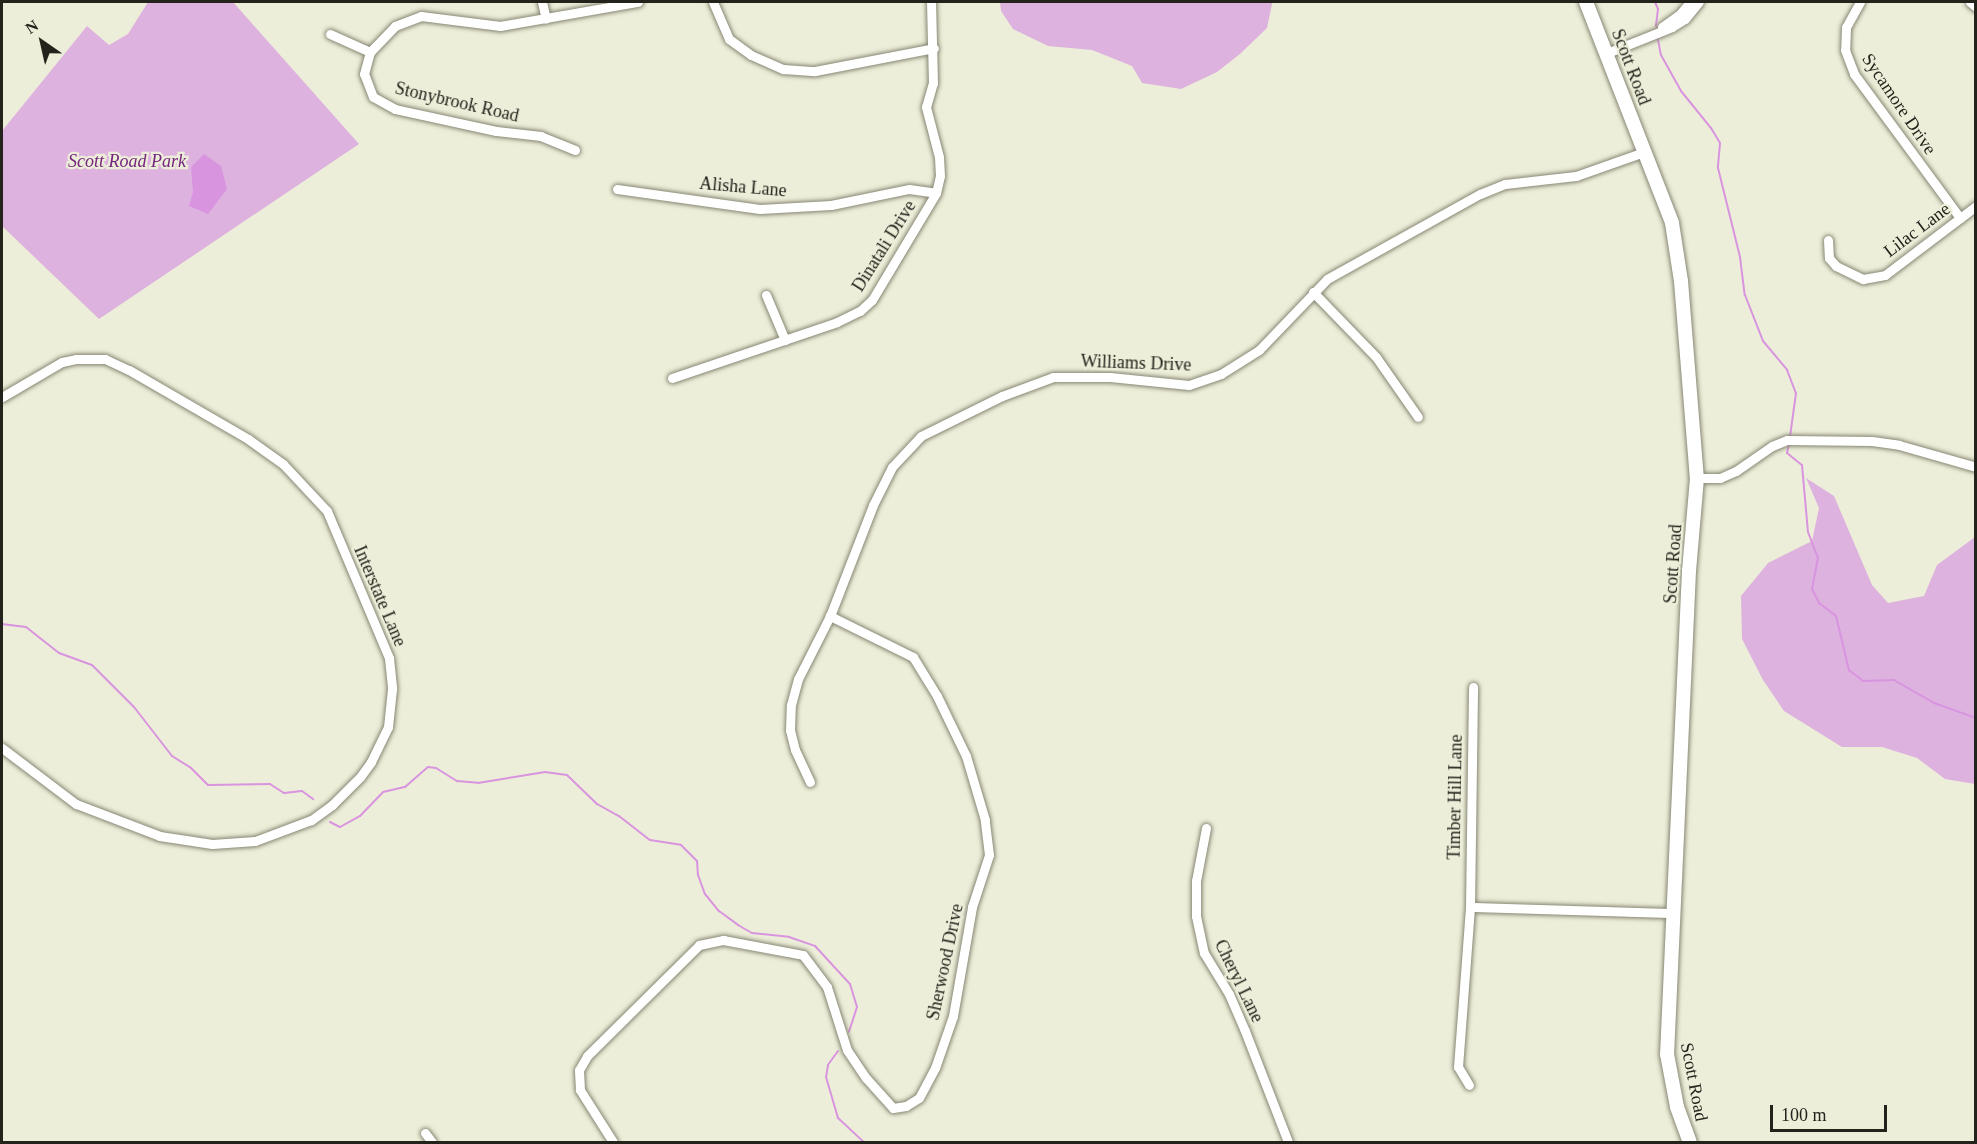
<!DOCTYPE html>
<style>
body{margin:0}
#map{position:relative;width:1977px;height:1144px;overflow:hidden;background:#edeed9;font-family:Georgia,serif}
div>[style]{position:absolute}
[style*='--x']{left:calc(var(--x)*1px);top:calc(var(--y)*1px);width:calc(var(--w)*1px);rotate:calc(var(--a)*1deg)}
.green>*{inset:0;background:#ddb2df}
.water>*{inset:0;background:#d994df}
.stream>*{height:2px;margin:-1px;padding:0 1px;transform-origin:1px;border-radius:1px;background:#d994df}
.roads{filter:drop-shadow(0 0 2px #878774) drop-shadow(0 0 2px #878774)}
.street>*{height:9px;margin:-4.5px;padding:0 4.5px;transform-origin:4.5px;border-radius:4.5px;background:#fff}
.secondary>*{height:14px;margin:-7px;padding:0 7px;transform-origin:7px;border-radius:7px;background:#fff}
span{translate:-50% -50%;white-space:nowrap;text-align:center;line-height:1.15;-webkit-text-stroke:4.5px #edeed9;paint-order:stroke}
.street-label{font-size:18px;color:#23231c}
.park-label{font-size:18px;color:#76257e;font-style:italic}
.frame{position:absolute;inset:0;border:3px solid #23231c;pointer-events:none}
.north{position:absolute;left:12px;top:12px;width:60px;height:60px;-webkit-text-stroke:4px #edeed9;paint-order:stroke;rotate:326deg;font-size:16px;font-weight:700;line-height:24px;text-align:center;color:#23231c}
.north::after{content:'';display:block;margin:auto;width:21px;height:27px;background:#23231c;clip-path:polygon(50% 0,100% 100%,50% 72%,0 100%)}
.scale{position:absolute;left:1770px;top:1105px;width:117px;height:27px;box-sizing:border-box;border:3px solid #23231c;border-top:0;padding-left:8px;font-size:18px;line-height:21px;white-space:nowrap;color:#23231c;-webkit-text-stroke:4px #edeed9;paint-order:stroke}
</style>
<div id="map">
<div class="green">
<i style="clip-path:polygon(148px 2px,233px 2px,359px 144px,99px 319px,2px 226px,2px 131px,87px 26px,109px 45px,128px 34px)"></i>
<i style="clip-path:polygon(1000px 2px,1272px 2px,1272px 4px,1267px 28px,1240px 54px,1217px 72px,1181px 89px,1142px 83px,1132px 66px,1092px 50px,1048px 46px,1013px 29px,1001px 11px)"></i>
<i style="clip-path:polygon(1806px 478px,1834px 496px,1872px 585px,1888px 603px,1924px 596px,1937px 565px,1975px 537px,1975px 784px,1945px 779px,1917px 758px,1882px 747px,1842px 747px,1784px 711px,1763px 680px,1742px 639px,1741px 596px,1768px 563px,1812px 541px,1819px 508px)"></i>
</div>
<div class="water">
<i style="clip-path:polygon(204px 154px,221px 166px,227px 189px,208px 214px,189px 206px,193px 192px,191px 167px)"></i>
</div>
<div class="stream">
<i style="--x:1655;--y:2;--w:8;--a:67"></i>
<i style="--x:1658;--y:9;--w:17;--a:97"></i>
<i style="--x:1657;--y:35;--w:20;--a:79"></i>
<i style="--x:1661;--y:55;--w:41;--a:60.9"></i>
<i style="--x:1681;--y:91;--w:48;--a:51"></i>
<i style="--x:1711;--y:128;--w:17;--a:59"></i>
<i style="--x:1720;--y:143;--w:25;--a:95"></i>
<i style="--x:1718;--y:168;--w:92;--a:76.1"></i>
<i style="--x:1740;--y:257;--w:38;--a:83"></i>
<i style="--x:1745;--y:295;--w:49;--a:68.6"></i>
<i style="--x:1763;--y:341;--w:38;--a:50"></i>
<i style="--x:1787;--y:370;--w:25;--a:69"></i>
<i style="--x:1796;--y:393;--w:44;--a:97.8"></i>
<i style="--x:1789;--y:443;--w:10;--a:101"></i>
<i style="--x:1787;--y:453;--w:19;--a:39"></i>
<i style="--x:1802;--y:465;--w:67;--a:84.9"></i>
<i style="--x:1808;--y:532;--w:28;--a:69"></i>
<i style="--x:1818;--y:558;--w:32;--a:101"></i>
<i style="--x:1812;--y:589;--w:16;--a:63"></i>
<i style="--x:1819;--y:603;--w:21;--a:37"></i>
<i style="--x:1836;--y:616;--w:56;--a:76.5"></i>
<i style="--x:1849;--y:670;--w:18;--a:38"></i>
<i style="--x:1863;--y:681;--w:31;--a:-2"></i>
<i style="--x:1894;--y:680;--w:46;--a:29.9"></i>
<i style="--x:1934;--y:703;--w:45;--a:19.7"></i>
<i style="--x:2;--y:624;--w:24;--a:7"></i>
<i style="--x:26;--y:627;--w:42;--a:38.2"></i>
<i style="--x:59;--y:653;--w:35;--a:20"></i>
<i style="--x:92;--y:665;--w:59;--a:45"></i>
<i style="--x:134;--y:707;--w:62;--a:52.2"></i>
<i style="--x:172;--y:756;--w:22;--a:32"></i>
<i style="--x:191;--y:768;--w:24;--a:45"></i>
<i style="--x:208;--y:785;--w:62;--a:-0.9"></i>
<i style="--x:270;--y:784;--w:17;--a:33"></i>
<i style="--x:284;--y:793;--w:18;--a:-6"></i>
<i style="--x:302;--y:791;--w:14;--a:36"></i>
<i style="--x:330;--y:822;--w:11;--a:27"></i>
<i style="--x:340;--y:827;--w:23;--a:-29"></i>
<i style="--x:360;--y:816;--w:33;--a:-46"></i>
<i style="--x:383;--y:792;--w:23;--a:-13"></i>
<i style="--x:405;--y:787;--w:30;--a:-41"></i>
<i style="--x:428;--y:767;--w:8;--a:7"></i>
<i style="--x:436;--y:768;--w:25;--a:32"></i>
<i style="--x:457;--y:781;--w:21;--a:5"></i>
<i style="--x:478;--y:783;--w:68;--a:-9.3"></i>
<i style="--x:545;--y:772;--w:22;--a:8"></i>
<i style="--x:567;--y:775;--w:42;--a:44"></i>
<i style="--x:597;--y:804;--w:25;--a:29"></i>
<i style="--x:619;--y:816;--w:39;--a:38"></i>
<i style="--x:650;--y:840;--w:31;--a:9"></i>
<i style="--x:681;--y:845;--w:23;--a:45"></i>
<i style="--x:697;--y:861;--w:14;--a:86"></i>
<i style="--x:698;--y:875;--w:20;--a:70"></i>
<i style="--x:705;--y:894;--w:22;--a:51"></i>
<i style="--x:719;--y:911;--w:24;--a:36"></i>
<i style="--x:738;--y:925;--w:16;--a:30"></i>
<i style="--x:752;--y:933;--w:37;--a:6"></i>
<i style="--x:789;--y:937;--w:28;--a:19"></i>
<i style="--x:815;--y:946;--w:52;--a:47.4"></i>
<i style="--x:850;--y:984;--w:24;--a:73"></i>
<i style="--x:857;--y:1007;--w:26;--a:108"></i>
<i style="--x:838;--y:1051;--w:17;--a:126"></i>
<i style="--x:828;--y:1065;--w:12;--a:99"></i>
<i style="--x:826;--y:1077;--w:43;--a:73.7"></i>
<i style="--x:838;--y:1118;--w:35;--a:43"></i>
</div>
<div class="roads">
<div class="street">
<i style="--x:542;--y:2;--w:17;--a:77"></i>
<i style="--x:713;--y:2;--w:40;--a:66.6"></i>
<i style="--x:729;--y:39;--w:27;--a:36"></i>
<i style="--x:751;--y:55;--w:35;--a:24"></i>
<i style="--x:783;--y:69;--w:32;--a:4"></i>
<i style="--x:815;--y:71;--w:121;--a:-10.9"></i>
<i style="--x:1860;--y:2;--w:29;--a:119"></i>
<i style="--x:1846;--y:27;--w:23;--a:92"></i>
<i style="--x:1845;--y:50;--w:26;--a:69"></i>
<i style="--x:1854;--y:74;--w:179;--a:53.6"></i>
<i style="--x:1970;--y:2;--w:8;--a:40"></i>
<i style="--x:1662;--y:27;--w:22;--a:-36"></i>
<i style="--x:1680;--y:14;--w:16;--a:-50"></i>
<i style="--x:330;--y:34;--w:44;--a:24.2"></i>
<i style="--x:1607;--y:53;--w:70;--a:-21.8"></i>
<i style="--x:1672;--y:27;--w:15;--a:-32"></i>
<i style="--x:1685;--y:19;--w:22;--a:-51"></i>
<i style="--x:575;--y:150;--w:37;--a:-158"></i>
<i style="--x:541;--y:136;--w:45;--a:-173.7"></i>
<i style="--x:496;--y:131;--w:103;--a:-167.7"></i>
<i style="--x:395;--y:109;--w:25;--a:-151"></i>
<i style="--x:373;--y:97;--w:25;--a:-111"></i>
<i style="--x:364;--y:74;--w:23;--a:-75"></i>
<i style="--x:370;--y:52;--w:36;--a:-46"></i>
<i style="--x:395;--y:26;--w:28;--a:-21"></i>
<i style="--x:421;--y:16;--w:80;--a:7.2"></i>
<i style="--x:500;--y:26;--w:140;--a:-9.9"></i>
<i style="--x:617;--y:189;--w:144;--a:8"></i>
<i style="--x:760;--y:209;--w:71;--a:-3.2"></i>
<i style="--x:831;--y:205;--w:80;--a:-11.6"></i>
<i style="--x:909;--y:189;--w:27;--a:8"></i>
<i style="--x:1828;--y:240;--w:18;--a:87"></i>
<i style="--x:1829;--y:258;--w:11;--a:49"></i>
<i style="--x:1836;--y:266;--w:30;--a:26"></i>
<i style="--x:1863;--y:279;--w:22;--a:-10"></i>
<i style="--x:1885;--y:275;--w:114;--a:-37.2"></i>
<i style="--x:1313;--y:292;--w:91;--a:45.9"></i>
<i style="--x:1376;--y:357;--w:73;--a:55"></i>
<i style="--x:766;--y:295;--w:49;--a:67.1"></i>
<i style="--x:672;--y:378;--w:174;--a:-18.7"></i>
<i style="--x:837;--y:322;--w:25;--a:-26"></i>
<i style="--x:860;--y:311;--w:16;--a:-43"></i>
<i style="--x:872;--y:300;--w:125;--a:-59.1"></i>
<i style="--x:936;--y:193;--w:17;--a:-77"></i>
<i style="--x:940;--y:176;--w:19;--a:-93"></i>
<i style="--x:939;--y:157;--w:52;--a:-104.6"></i>
<i style="--x:926;--y:107;--w:25;--a:-74"></i>
<i style="--x:933;--y:83;--w:81;--a:-91.4"></i>
<i style="--x:2;--y:397;--w:69;--a:-30.3"></i>
<i style="--x:62;--y:362;--w:14;--a:-12"></i>
<i style="--x:76;--y:359;--w:29;--a:0"></i>
<i style="--x:105;--y:359;--w:26;--a:25"></i>
<i style="--x:129;--y:370;--w:138;--a:30.1"></i>
<i style="--x:248;--y:439;--w:43;--a:35.5"></i>
<i style="--x:283;--y:464;--w:64;--a:46.9"></i>
<i style="--x:327;--y:511;--w:160;--a:67.1"></i>
<i style="--x:389;--y:658;--w:31;--a:84"></i>
<i style="--x:392;--y:689;--w:38;--a:96"></i>
<i style="--x:388;--y:727;--w:39;--a:116"></i>
<i style="--x:371;--y:762;--w:19;--a:126"></i>
<i style="--x:360;--y:777;--w:40;--a:135"></i>
<i style="--x:332;--y:805;--w:26;--a:144"></i>
<i style="--x:311;--y:820;--w:60;--a:159.4"></i>
<i style="--x:255;--y:841;--w:43;--a:176"></i>
<i style="--x:212;--y:844;--w:53;--a:-171.3"></i>
<i style="--x:160;--y:836;--w:90;--a:-159.1"></i>
<i style="--x:76;--y:804;--w:93;--a:-142.9"></i>
<i style="--x:1697;--y:478;--w:23;--a:0"></i>
<i style="--x:1720;--y:478;--w:17;--a:-24"></i>
<i style="--x:1736;--y:471;--w:44;--a:-34.8"></i>
<i style="--x:1772;--y:446;--w:16;--a:-22"></i>
<i style="--x:1787;--y:440;--w:85;--a:0.7"></i>
<i style="--x:1872;--y:441;--w:27;--a:8"></i>
<i style="--x:1899;--y:445;--w:80;--a:15.9"></i>
<i style="--x:810;--y:782;--w:35;--a:-115"></i>
<i style="--x:795;--y:750;--w:21;--a:-104"></i>
<i style="--x:790;--y:730;--w:25;--a:-88"></i>
<i style="--x:791;--y:705;--w:27;--a:-75"></i>
<i style="--x:798;--y:679;--w:71;--a:-63.1"></i>
<i style="--x:830;--y:616;--w:119;--a:-68.8"></i>
<i style="--x:873;--y:505;--w:42;--a:-63.4"></i>
<i style="--x:892;--y:467;--w:42;--a:-46.9"></i>
<i style="--x:921;--y:436;--w:90;--a:-26.3"></i>
<i style="--x:1002;--y:396;--w:54;--a:-20.4"></i>
<i style="--x:1053;--y:377;--w:57;--a:0"></i>
<i style="--x:1110;--y:377;--w:79;--a:5.8"></i>
<i style="--x:1189;--y:385;--w:34;--a:-19"></i>
<i style="--x:1221;--y:374;--w:45;--a:-32.3"></i>
<i style="--x:1259;--y:350;--w:98;--a:-46.2"></i>
<i style="--x:1327;--y:279;--w:175;--a:-29.1"></i>
<i style="--x:1480;--y:194;--w:27;--a:-22"></i>
<i style="--x:1505;--y:184;--w:71;--a:-6.4"></i>
<i style="--x:1576;--y:176;--w:72;--a:-19.4"></i>
<i style="--x:1206;--y:828;--w:54;--a:100.7"></i>
<i style="--x:1196;--y:881;--w:35;--a:90"></i>
<i style="--x:1196;--y:916;--w:38;--a:78"></i>
<i style="--x:1204;--y:953;--w:48;--a:58.6"></i>
<i style="--x:1229;--y:994;--w:40;--a:66.6"></i>
<i style="--x:1245;--y:1031;--w:119;--a:68.8"></i>
<i style="--x:1470;--y:907;--w:203;--a:1.7"></i>
<i style="--x:1469;--y:1085;--w:21;--a:-121"></i>
<i style="--x:1458;--y:1067;--w:160;--a:-85.7"></i>
<i style="--x:1470;--y:907;--w:220;--a:-89.2"></i>
<i style="--x:425;--y:1133;--w:11;--a:52"></i>
<i style="--x:613;--y:1142;--w:62;--a:-122.4"></i>
<i style="--x:580;--y:1090;--w:20;--a:-93"></i>
<i style="--x:579;--y:1070;--w:16;--a:-60"></i>
<i style="--x:587;--y:1056;--w:158;--a:-44.7"></i>
<i style="--x:699;--y:945;--w:25;--a:-12"></i>
<i style="--x:723;--y:940;--w:81;--a:10.6"></i>
<i style="--x:803;--y:955;--w:40;--a:53"></i>
<i style="--x:827;--y:987;--w:66;--a:72.4"></i>
<i style="--x:847;--y:1050;--w:34;--a:56"></i>
<i style="--x:866;--y:1078;--w:40;--a:48"></i>
<i style="--x:893;--y:1108;--w:13;--a:-9"></i>
<i style="--x:906;--y:1106;--w:15;--a:-32"></i>
<i style="--x:919;--y:1098;--w:34;--a:-62"></i>
<i style="--x:935;--y:1068;--w:55;--a:-70.9"></i>
<i style="--x:953;--y:1016;--w:111;--a:-80.1"></i>
<i style="--x:972;--y:907;--w:55;--a:-71.9"></i>
<i style="--x:989;--y:855;--w:35;--a:-97"></i>
<i style="--x:985;--y:820;--w:67;--a:-106.5"></i>
<i style="--x:966;--y:756;--w:67;--a:-115.8"></i>
<i style="--x:937;--y:696;--w:46;--a:-121.6"></i>
<i style="--x:913;--y:657;--w:93;--a:-153.7"></i>
</div>
<div class="secondary">
<i style="--x:1586;--y:2;--w:237;--a:68.7"></i>
<i style="--x:1672;--y:223;--w:59;--a:81.2"></i>
<i style="--x:1681;--y:281;--w:198;--a:85.4"></i>
<i style="--x:1697;--y:478;--w:93;--a:94.9"></i>
<i style="--x:1689;--y:571;--w:484;--a:92.6"></i>
<i style="--x:1667;--y:1054;--w:54;--a:79.3"></i>
<i style="--x:1677;--y:1107;--w:37;--a:70"></i>
</div>
</div>
<div class="street-label">
<span style="left:1631px;top:67px;rotate:69deg">Scott Road</span>
<span style="left:457px;top:102px;rotate:13deg">Stonybrook Road</span>
<span style="left:1899px;top:104px;rotate:56deg">Sycamore Drive</span>
<span style="left:743px;top:187px;rotate:5deg">Alisha Lane</span>
<span style="left:1917px;top:230px;rotate:-37deg">Lilac Lane</span>
<span style="left:884px;top:246px;rotate:-58deg">Dinatali Drive</span>
<span style="left:1136px;top:363px;rotate:2deg">Williams Drive</span>
<span style="left:1673px;top:564px;rotate:-86deg">Scott Road</span>
<span style="left:380px;top:596px;rotate:67deg">Interstate Lane</span>
<span style="left:1455px;top:797px;rotate:-89deg">Timber Hill Lane</span>
<span style="left:945px;top:962px;rotate:-78deg">Sherwood Drive</span>
<span style="left:1239px;top:981px;rotate:64deg">Cheryl Lane</span>
<span style="left:1694px;top:1082px;rotate:79deg">Scott Road</span>
</div>
<div class="park-label">
<span style="left:127px;top:161px">Scott Road Park</span>
</div>
<div class="frame"></div>
<div class="north">N</div>
<div class="scale">100 m</div>
</div>
